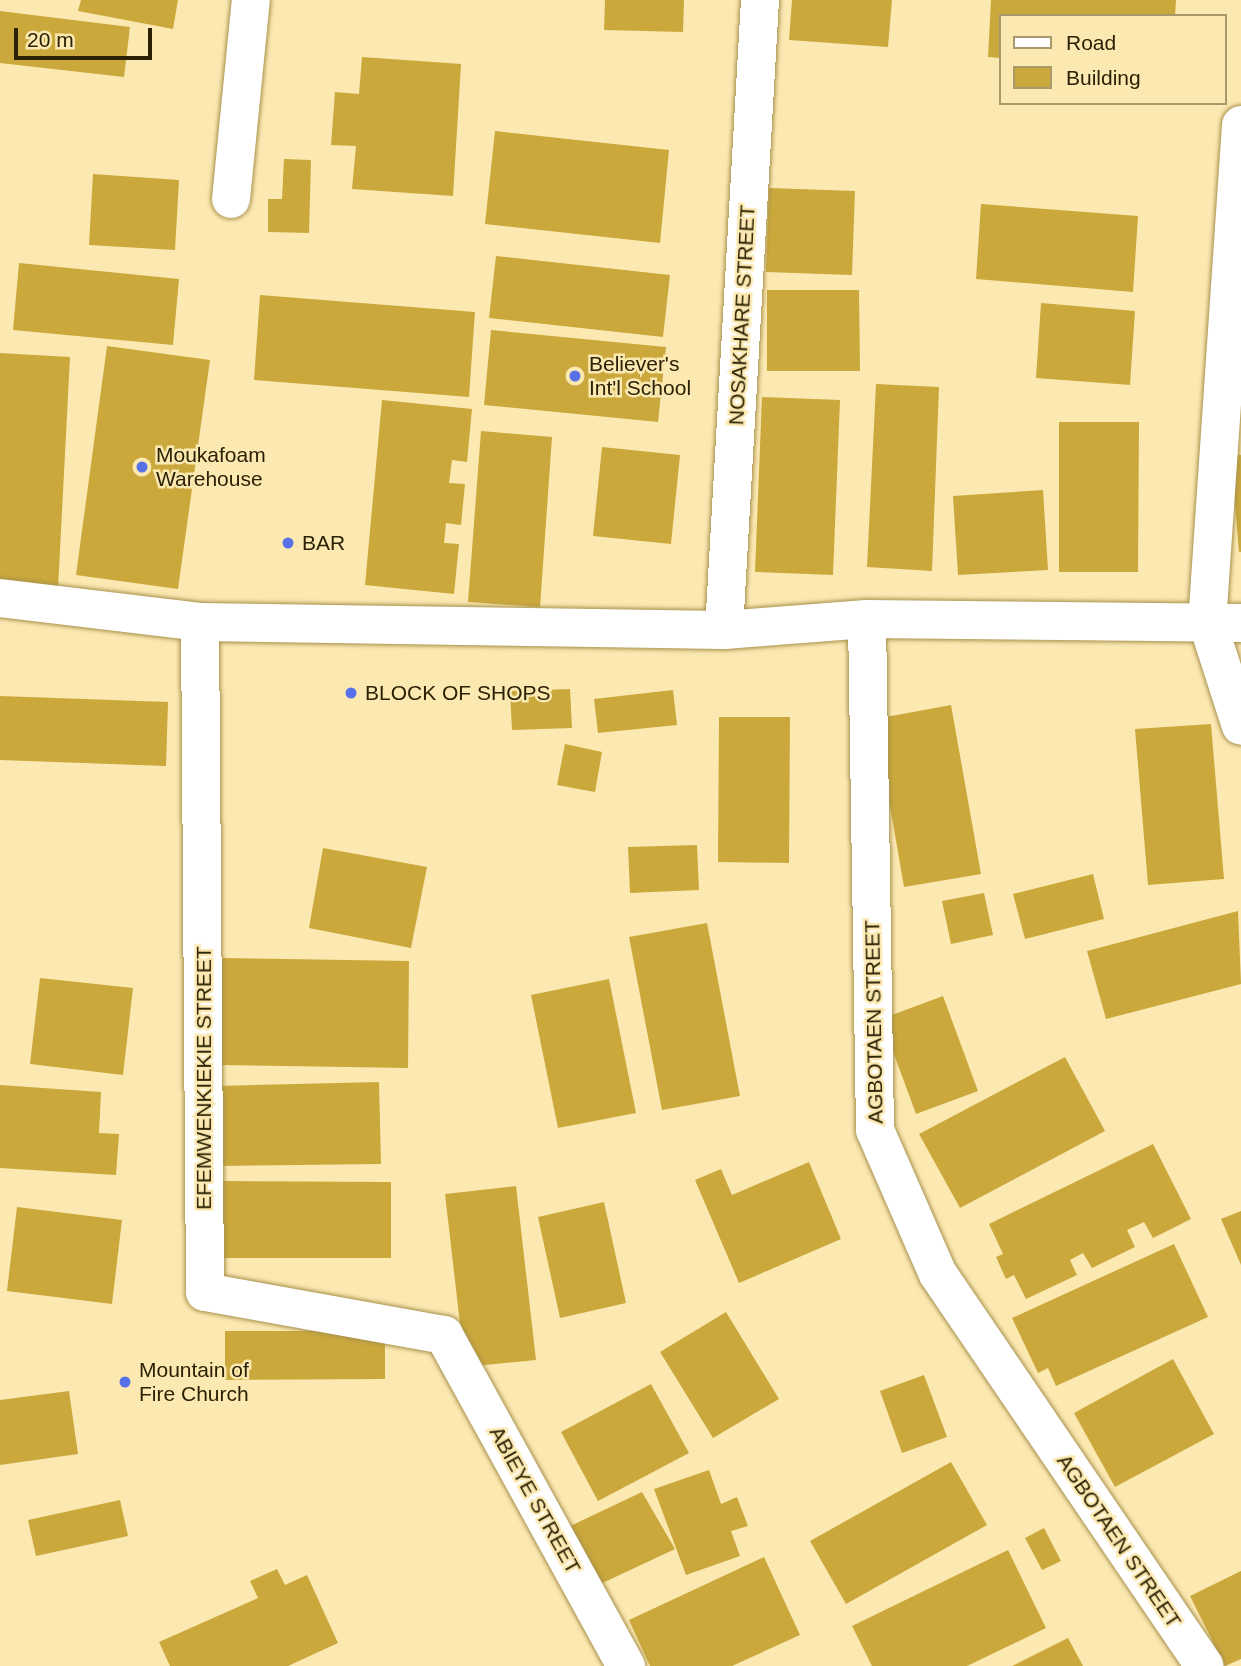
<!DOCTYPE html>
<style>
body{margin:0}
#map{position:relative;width:1241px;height:1666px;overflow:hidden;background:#fce9b2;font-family:Helvetica,sans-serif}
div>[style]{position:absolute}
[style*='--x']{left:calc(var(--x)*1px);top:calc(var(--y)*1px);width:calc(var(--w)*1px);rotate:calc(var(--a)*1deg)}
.building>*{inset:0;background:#caa83c}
.roads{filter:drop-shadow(0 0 2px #a8914d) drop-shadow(0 0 2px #a8914d)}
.minor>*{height:38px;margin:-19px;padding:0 19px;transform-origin:19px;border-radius:19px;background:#fff}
.dots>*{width:19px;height:19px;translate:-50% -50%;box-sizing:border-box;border:4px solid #fce9b2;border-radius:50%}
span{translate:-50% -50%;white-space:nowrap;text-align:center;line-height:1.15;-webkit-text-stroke:5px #fce9b2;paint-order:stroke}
.street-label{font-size:21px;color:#2b2205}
.poi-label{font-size:21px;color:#2b2205}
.left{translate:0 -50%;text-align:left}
.legend{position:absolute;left:999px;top:14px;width:228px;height:91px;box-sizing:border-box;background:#fce9b2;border:2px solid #a8996d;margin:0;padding:9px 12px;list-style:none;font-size:21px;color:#2b2205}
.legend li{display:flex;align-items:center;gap:14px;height:35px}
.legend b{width:35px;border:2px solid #a8996d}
.scale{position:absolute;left:14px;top:28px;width:138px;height:32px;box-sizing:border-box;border:4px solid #2b2205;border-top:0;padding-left:9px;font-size:21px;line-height:24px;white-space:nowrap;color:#2b2205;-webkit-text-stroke:5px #fce9b2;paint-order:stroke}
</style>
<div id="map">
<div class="building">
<i style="clip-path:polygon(81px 0,178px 0,173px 29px,78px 11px)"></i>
<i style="clip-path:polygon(605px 0,684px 0,683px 32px,604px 30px)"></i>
<i style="clip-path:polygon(792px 0,892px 0,888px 47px,789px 40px)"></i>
<i style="clip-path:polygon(991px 0,1176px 0,1175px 16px,1001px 16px,1001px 58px,988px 57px)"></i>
<i style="clip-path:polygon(0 11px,130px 27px,124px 77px,0 63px)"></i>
<i style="clip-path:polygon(362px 57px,461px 64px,453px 196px,352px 189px,356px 146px,331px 145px,335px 92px,359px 94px)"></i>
<i style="clip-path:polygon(495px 131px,669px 150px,660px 243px,485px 224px)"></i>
<i style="clip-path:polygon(284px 159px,311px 160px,309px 233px,268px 232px,268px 199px,282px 199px)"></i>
<i style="clip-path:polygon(93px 174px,179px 180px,175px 250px,89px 245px)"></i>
<i style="clip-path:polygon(769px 188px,855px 191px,852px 275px,766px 272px)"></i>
<i style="clip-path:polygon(981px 204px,1138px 216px,1133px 292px,976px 279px)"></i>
<i style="clip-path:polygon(496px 256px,670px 275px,663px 337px,489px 318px)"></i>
<i style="clip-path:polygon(19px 263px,179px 279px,173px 345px,13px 330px)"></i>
<i style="clip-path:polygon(767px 290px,859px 290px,860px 371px,767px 371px)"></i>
<i style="clip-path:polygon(260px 295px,475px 312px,469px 397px,254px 380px)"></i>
<i style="clip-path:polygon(1041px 303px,1135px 311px,1130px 385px,1036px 378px)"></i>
<i style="clip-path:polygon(491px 330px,666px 347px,658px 422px,484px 405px)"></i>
<i style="clip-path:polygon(107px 346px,210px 360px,178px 589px,76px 575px)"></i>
<i style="clip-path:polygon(0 353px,70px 357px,58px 589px,0 586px)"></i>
<i style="clip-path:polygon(876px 384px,939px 387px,932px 571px,867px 567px)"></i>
<i style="clip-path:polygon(762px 397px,840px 400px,833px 575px,755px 572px)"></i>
<i style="clip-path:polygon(382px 400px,472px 409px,467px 462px,452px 460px,449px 483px,465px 484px,461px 525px,446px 523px,444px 543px,459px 544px,454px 594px,365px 585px)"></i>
<i style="clip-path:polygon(1059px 422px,1139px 422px,1138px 572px,1059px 572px)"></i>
<i style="clip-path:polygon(481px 431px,552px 437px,540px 607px,468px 602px)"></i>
<i style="clip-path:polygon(602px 447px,680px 455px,671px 544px,593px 536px)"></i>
<i style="clip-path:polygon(1241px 455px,1241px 552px,1239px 552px,1231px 456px)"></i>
<i style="clip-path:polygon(1043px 490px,1048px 570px,958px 575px,953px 496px)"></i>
<i style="clip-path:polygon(570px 689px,572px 728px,512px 730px,510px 691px)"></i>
<i style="clip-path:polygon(673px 690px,677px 725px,598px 733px,594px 699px)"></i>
<i style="clip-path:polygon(0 696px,168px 702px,166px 766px,0 760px)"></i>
<i style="clip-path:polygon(951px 705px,981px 874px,904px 887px,875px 719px)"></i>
<i style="clip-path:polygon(719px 717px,790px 717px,789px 863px,718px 862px)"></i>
<i style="clip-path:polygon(1211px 724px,1224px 879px,1148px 885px,1135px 729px)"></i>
<i style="clip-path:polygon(565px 744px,602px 752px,595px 792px,557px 785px)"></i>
<i style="clip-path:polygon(697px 845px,699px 890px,630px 893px,628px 847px)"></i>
<i style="clip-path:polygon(323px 848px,427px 867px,411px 948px,309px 928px)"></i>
<i style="clip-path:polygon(1093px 874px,1104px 919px,1025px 939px,1013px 894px)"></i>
<i style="clip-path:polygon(984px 893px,993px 935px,951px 944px,942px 901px)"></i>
<i style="clip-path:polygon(1238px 911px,1241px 984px,1106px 1019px,1087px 951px)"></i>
<i style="clip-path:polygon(707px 923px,740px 1096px,662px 1110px,629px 937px)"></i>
<i style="clip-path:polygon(222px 958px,409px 961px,408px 1068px,221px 1065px)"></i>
<i style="clip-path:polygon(40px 978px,133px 988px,123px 1075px,30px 1064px)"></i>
<i style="clip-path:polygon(609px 979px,636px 1113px,558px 1128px,531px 995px)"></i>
<i style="clip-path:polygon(943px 996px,978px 1091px,916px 1114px,881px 1019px)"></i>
<i style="clip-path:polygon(1065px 1057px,1105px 1131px,960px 1208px,919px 1134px)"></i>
<i style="clip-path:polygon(379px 1082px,381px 1164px,217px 1166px,215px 1086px)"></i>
<i style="clip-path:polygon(0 1085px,101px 1092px,99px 1133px,119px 1134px,116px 1175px,0 1168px)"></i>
<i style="clip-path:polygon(1153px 1144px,1191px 1219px,1153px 1238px,1144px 1222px,1127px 1230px,1135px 1247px,1092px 1268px,1083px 1253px,1070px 1260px,1077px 1275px,1026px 1299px,1014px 1275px,1006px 1279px,996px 1257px,1003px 1254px,989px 1224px)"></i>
<i style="clip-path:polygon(809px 1162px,841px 1239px,739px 1283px,695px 1180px,721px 1169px,732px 1195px)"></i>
<i style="clip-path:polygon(221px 1181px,391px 1182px,391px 1258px,222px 1258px)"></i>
<i style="clip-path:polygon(516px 1186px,536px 1360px,465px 1367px,445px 1194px)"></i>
<i style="clip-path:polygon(604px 1202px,626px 1303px,560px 1318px,538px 1217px)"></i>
<i style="clip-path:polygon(17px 1207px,122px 1220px,112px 1304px,7px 1291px)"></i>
<i style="clip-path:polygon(1241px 1211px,1241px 1265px,1221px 1219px)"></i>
<i style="clip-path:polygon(1174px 1244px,1208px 1317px,1056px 1386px,1048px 1368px,1038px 1373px,1012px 1318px)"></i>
<i style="clip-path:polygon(726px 1312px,779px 1399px,713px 1438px,660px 1352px)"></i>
<i style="clip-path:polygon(225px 1331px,385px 1331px,385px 1379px,225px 1380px)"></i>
<i style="clip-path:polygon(1173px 1359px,1214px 1434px,1115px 1487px,1074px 1413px)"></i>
<i style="clip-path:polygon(924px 1375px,947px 1437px,902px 1453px,880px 1391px)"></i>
<i style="clip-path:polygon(651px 1384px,689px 1453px,598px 1501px,561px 1432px)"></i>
<i style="clip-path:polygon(69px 1391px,78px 1454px,0 1465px,0 1400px)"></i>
<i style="clip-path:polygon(951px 1462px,987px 1525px,846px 1604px,810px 1541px)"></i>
<i style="clip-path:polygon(709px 1470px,721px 1504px,737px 1497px,748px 1526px,731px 1531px,740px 1556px,686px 1575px,654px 1489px)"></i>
<i style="clip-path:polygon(642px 1492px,675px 1549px,594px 1587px,566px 1528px)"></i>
<i style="clip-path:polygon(120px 1500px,128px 1536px,36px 1556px,28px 1520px)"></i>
<i style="clip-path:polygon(1044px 1528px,1061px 1561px,1042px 1570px,1025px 1538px)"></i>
<i style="clip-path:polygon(1008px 1550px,1046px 1628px,967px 1666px,872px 1666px,852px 1626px)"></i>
<i style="clip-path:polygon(764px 1557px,800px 1635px,732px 1666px,650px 1666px,629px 1620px)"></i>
<i style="clip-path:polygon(277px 1569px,285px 1585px,307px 1575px,338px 1643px,288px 1666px,170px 1666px,159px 1642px,258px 1598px,250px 1581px)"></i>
<i style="clip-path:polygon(1241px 1571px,1241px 1659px,1225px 1666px,1190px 1596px)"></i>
<i style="clip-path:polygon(1068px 1638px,1083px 1666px,1012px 1666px)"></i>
</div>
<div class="roads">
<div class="minor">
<i style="--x:1241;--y:125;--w:497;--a:93.9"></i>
<i style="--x:1207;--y:621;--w:110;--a:72.1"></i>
<i style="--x:231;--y:199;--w:200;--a:-84.3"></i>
<i style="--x:0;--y:598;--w:201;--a:6.8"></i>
<i style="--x:200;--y:622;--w:524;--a:0.87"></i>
<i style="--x:724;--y:630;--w:143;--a:-4.4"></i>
<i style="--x:867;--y:619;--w:374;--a:0.6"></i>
<i style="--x:867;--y:619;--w:511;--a:89.1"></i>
<i style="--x:875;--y:1130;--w:157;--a:66.4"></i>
<i style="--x:938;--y:1274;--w:474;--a:55.8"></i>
<i style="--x:200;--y:622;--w:670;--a:89.57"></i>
<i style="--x:205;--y:1292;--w:243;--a:10.2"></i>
<i style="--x:444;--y:1335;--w:378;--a:61.2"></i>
<i style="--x:724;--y:630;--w:631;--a:-86.73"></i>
</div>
</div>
<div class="dots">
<i style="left:575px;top:376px;background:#5871e8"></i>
<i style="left:142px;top:467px;background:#5871e8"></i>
<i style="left:288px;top:543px;background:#5871e8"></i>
<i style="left:351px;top:693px;background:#5871e8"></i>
<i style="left:125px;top:1382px;background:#5871e8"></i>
</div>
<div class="street-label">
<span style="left:742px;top:315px;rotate:-87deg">NOSAKHARE STREET</span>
<span style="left:874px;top:1022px;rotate:-91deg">AGBOTAEN STREET</span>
<span style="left:204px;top:1078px;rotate:-90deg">EFEMWENKIEKIE STREET</span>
<span style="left:535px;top:1500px;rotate:61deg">ABIEYE STREET</span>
<span style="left:1119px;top:1541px;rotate:56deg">AGBOTAEN STREET</span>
</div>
<div class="poi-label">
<span class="left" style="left:589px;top:376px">Believer's<br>Int'l School</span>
<span class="left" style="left:156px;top:467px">Moukafoam<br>Warehouse</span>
<span class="left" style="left:302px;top:543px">BAR</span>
<span class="left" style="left:365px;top:693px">BLOCK OF SHOPS</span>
<span class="left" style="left:139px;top:1382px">Mountain of<br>Fire Church</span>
</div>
<ul class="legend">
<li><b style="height:9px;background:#fff"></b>Road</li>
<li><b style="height:19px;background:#caa83c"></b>Building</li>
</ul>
<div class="scale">20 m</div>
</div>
